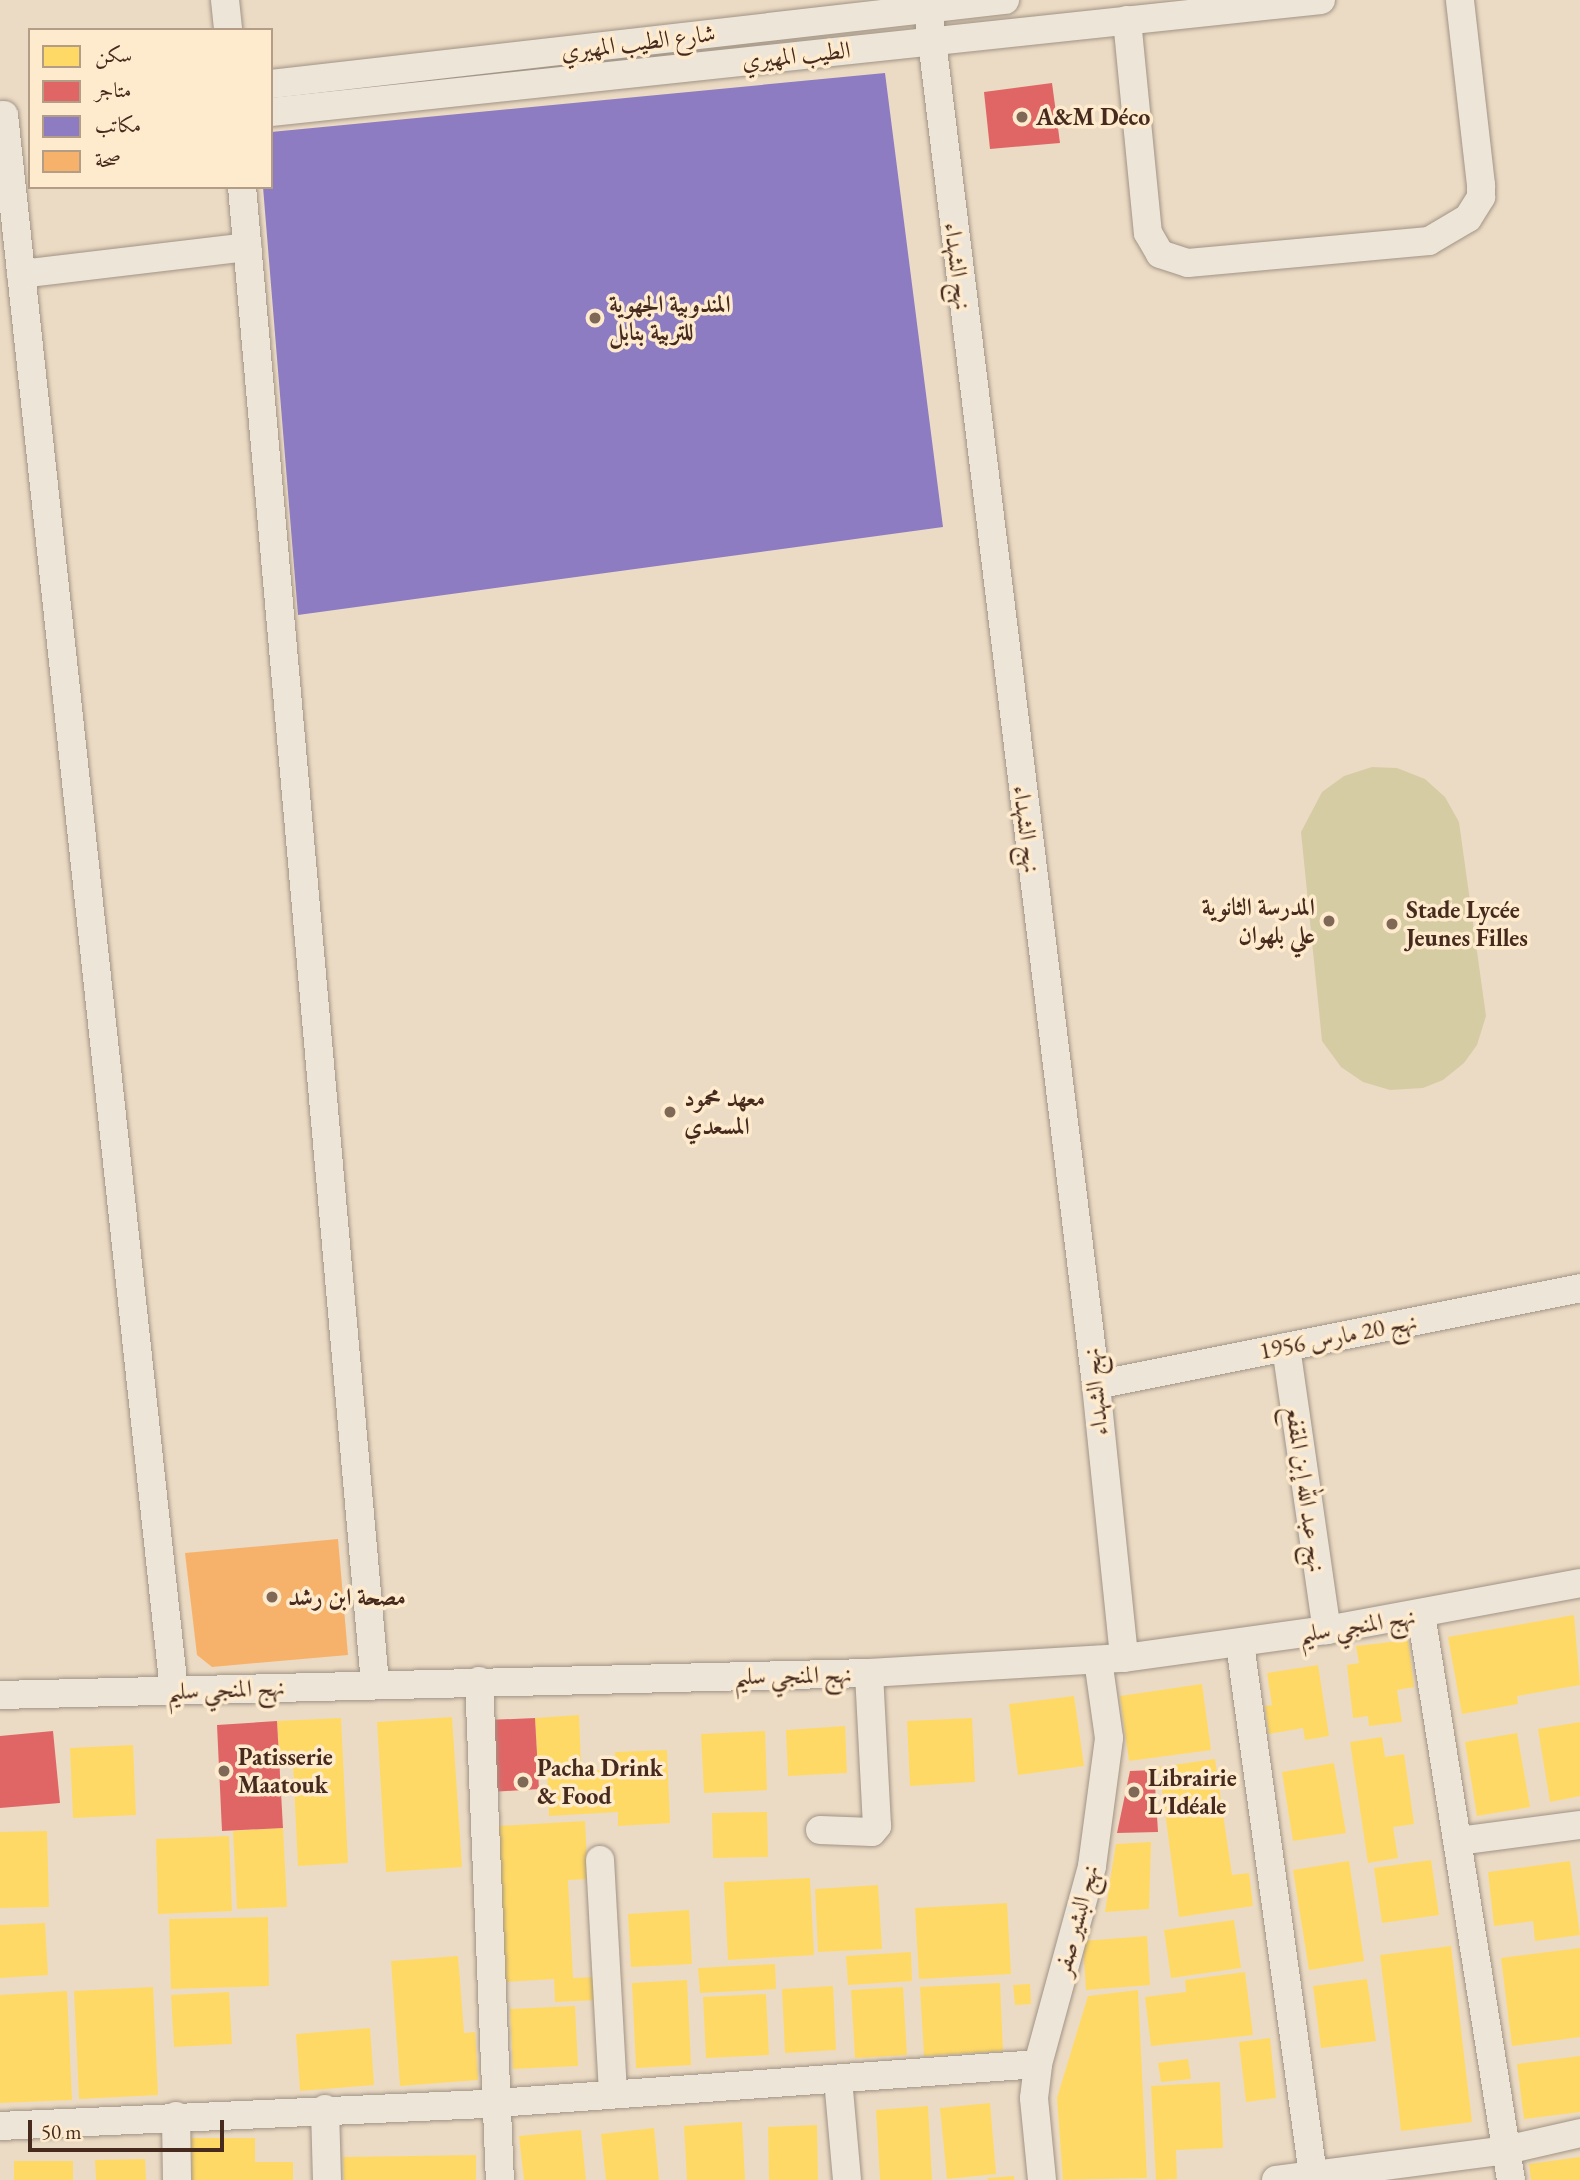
<!DOCTYPE html>
<meta charset="utf-8">
<style>
body{margin:0}
#map{position:relative;width:1580px;height:2180px;overflow:hidden;background:#ecdbc4;font-family:"EB Garamond",Amiri,serif}
div>[style]{position:absolute}
[style*='--x']{left:calc(var(--x)*1px);top:calc(var(--y)*1px);width:calc(var(--w)*1px);rotate:calc(var(--a)*1deg)}
.green>*{inset:0;background:#d5cca4}
.homes>*{inset:0;background:#ffd966}
.shops>*{inset:0;background:#e06666}
.offices>*{inset:0;background:#8e7cc3}
.health>*{inset:0;background:#f6b26b}
.roads{filter:drop-shadow(0 0 2px #a19485) drop-shadow(0 0 2px #a19485)}
.minor>*{height:28px;margin:-14px;padding:0 14px;transform-origin:14px;border-radius:14px;background:#eee5d9}
.dots>*{width:19px;height:19px;translate:-50% -50%;box-sizing:border-box;border:4px solid #feeacd;border-radius:50%}
span{translate:-50% -50%;white-space:nowrap;text-align:center;line-height:1.15;-webkit-text-stroke:7px #feeacd;paint-order:stroke}
.street-label{font-size:24px;color:#462a1d}
.poi-label{font-size:24px;color:#462a1d;font-weight:700}
.left{translate:0 -50%;text-align:left}
.right{translate:-100% -50%;text-align:right}
.legend{position:absolute;left:28px;top:28px;width:245px;height:161px;box-sizing:border-box;background:#feeacd;border:2px solid #b49d87;margin:0;padding:9px 12px;list-style:none;font-size:21px;color:#462a1d}
.legend li{display:flex;align-items:center;gap:14px;height:35px}
.legend b{width:35px;border:2px solid #b49d87}
.scale{position:absolute;left:28px;top:2120px;width:196px;height:32px;box-sizing:border-box;border:4px solid #462a1d;border-top:0;padding-left:9px;font-size:21px;line-height:24px;white-space:nowrap;color:#462a1d;-webkit-text-stroke:5px #feeacd;paint-order:stroke}
</style>
<div id="map">
<div class="green">
<i style="clip-path:polygon(1372px 767px,1397px 768px,1425px 779px,1445px 797px,1459px 822px,1486px 1016px,1477px 1045px,1464px 1063px,1443px 1080px,1423px 1088px,1390px 1090px,1363px 1082px,1341px 1067px,1322px 1041px,1301px 832px,1322px 792px,1344px 776px)"></i>
</div>
<div class="homes">
<i style="clip-path:polygon(1574px 1615px,1580px 1685px,1517px 1696px,1518px 1704px,1462px 1714px,1448px 1637px)"></i>
<i style="clip-path:polygon(1408px 1640px,1414px 1687px,1397px 1690px,1402px 1722px,1369px 1726px,1368px 1716px,1353px 1718px,1347px 1665px,1359px 1663px,1356px 1646px)"></i>
<i style="clip-path:polygon(1318px 1665px,1329px 1736px,1305px 1740px,1303px 1728px,1269px 1734px,1265px 1706px,1272px 1705px,1267px 1673px)"></i>
<i style="clip-path:polygon(1202px 1684px,1211px 1750px,1129px 1761px,1120px 1696px)"></i>
<i style="clip-path:polygon(1074px 1696px,1084px 1766px,1018px 1775px,1009px 1704px)"></i>
<i style="clip-path:polygon(579px 1715px,581px 1765px,538px 1767px,535px 1718px)"></i>
<i style="clip-path:polygon(452px 1717px,462px 1867px,386px 1872px,377px 1722px)"></i>
<i style="clip-path:polygon(341px 1718px,348px 1863px,298px 1866px,293px 1763px,280px 1764px,277px 1721px)"></i>
<i style="clip-path:polygon(972px 1718px,975px 1782px,910px 1786px,907px 1721px)"></i>
<i style="clip-path:polygon(1580px 1722px,1580px 1796px,1550px 1802px,1538px 1729px)"></i>
<i style="clip-path:polygon(845px 1726px,847px 1773px,788px 1776px,786px 1730px)"></i>
<i style="clip-path:polygon(765px 1731px,767px 1790px,704px 1793px,701px 1734px)"></i>
<i style="clip-path:polygon(1517px 1733px,1530px 1807px,1477px 1816px,1465px 1742px)"></i>
<i style="clip-path:polygon(1382px 1737px,1385px 1757px,1404px 1754px,1414px 1824px,1393px 1827px,1398px 1858px,1368px 1863px,1350px 1742px)"></i>
<i style="clip-path:polygon(133px 1745px,136px 1815px,73px 1818px,70px 1748px)"></i>
<i style="clip-path:polygon(667px 1750px,670px 1823px,618px 1826px,618px 1812px,549px 1816px,547px 1773px,616px 1769px,615px 1752px)"></i>
<i style="clip-path:polygon(1215px 1759px,1232px 1875px,1249px 1873px,1253px 1906px,1179px 1917px,1159px 1767px)"></i>
<i style="clip-path:polygon(1334px 1763px,1346px 1833px,1293px 1841px,1282px 1772px)"></i>
<i style="clip-path:polygon(767px 1812px,768px 1857px,713px 1858px,712px 1813px)"></i>
<i style="clip-path:polygon(585px 1821px,588px 1879px,568px 1880px,573px 1978px,595px 1977px,597px 2000px,555px 2002px,554px 1979px,505px 1982px,497px 1826px)"></i>
<i style="clip-path:polygon(283px 1828px,287px 1907px,237px 1909px,233px 1831px)"></i>
<i style="clip-path:polygon(47px 1831px,49px 1907px,0 1908px,0 1832px)"></i>
<i style="clip-path:polygon(229px 1836px,232px 1911px,158px 1914px,156px 1839px)"></i>
<i style="clip-path:polygon(1151px 1842px,1149px 1909px,1105px 1912px,1116px 1844px)"></i>
<i style="clip-path:polygon(1431px 1860px,1439px 1915px,1382px 1923px,1374px 1868px)"></i>
<i style="clip-path:polygon(1349px 1861px,1364px 1961px,1309px 1970px,1293px 1870px)"></i>
<i style="clip-path:polygon(1570px 1861px,1580px 1935px,1535px 1941px,1533px 1921px,1494px 1926px,1488px 1872px)"></i>
<i style="clip-path:polygon(810px 1878px,814px 1955px,728px 1960px,724px 1882px)"></i>
<i style="clip-path:polygon(878px 1885px,882px 1949px,818px 1952px,815px 1889px)"></i>
<i style="clip-path:polygon(1007px 1903px,1011px 1974px,919px 1979px,915px 1908px)"></i>
<i style="clip-path:polygon(689px 1910px,692px 1964px,631px 1967px,628px 1914px)"></i>
<i style="clip-path:polygon(268px 1917px,269px 1986px,171px 1989px,169px 1919px)"></i>
<i style="clip-path:polygon(1234px 1920px,1241px 1968px,1171px 1978px,1164px 1930px)"></i>
<i style="clip-path:polygon(45px 1923px,48px 1975px,0 1978px,0 1925px)"></i>
<i style="clip-path:polygon(1147px 1936px,1150px 1985px,1086px 1990px,1083px 1941px)"></i>
<i style="clip-path:polygon(1451px 1946px,1472px 2122px,1401px 2131px,1380px 1955px)"></i>
<i style="clip-path:polygon(1580px 1948px,1580px 2037px,1512px 2046px,1501px 1958px)"></i>
<i style="clip-path:polygon(911px 1952px,912px 1981px,848px 1985px,846px 1956px)"></i>
<i style="clip-path:polygon(458px 1956px,464px 2033px,475px 2032px,478px 2080px,400px 2086px,391px 1961px)"></i>
<i style="clip-path:polygon(775px 1964px,776px 1989px,700px 1993px,698px 1968px)"></i>
<i style="clip-path:polygon(1245px 1972px,1253px 2035px,1151px 2046px,1145px 1997px,1186px 1992px,1185px 1980px)"></i>
<i style="clip-path:polygon(1367px 1979px,1376px 2041px,1321px 2048px,1313px 1986px)"></i>
<i style="clip-path:polygon(687px 1980px,691px 2065px,636px 2068px,632px 1983px)"></i>
<i style="clip-path:polygon(1000px 1983px,1003px 2051px,924px 2056px,920px 1987px)"></i>
<i style="clip-path:polygon(1030px 1984px,1031px 2004px,1015px 2005px,1013px 1985px)"></i>
<i style="clip-path:polygon(833px 1986px,836px 2050px,785px 2053px,782px 1989px)"></i>
<i style="clip-path:polygon(153px 1987px,158px 2095px,79px 2099px,74px 1991px)"></i>
<i style="clip-path:polygon(903px 1987px,907px 2055px,855px 2058px,851px 1990px)"></i>
<i style="clip-path:polygon(1138px 1990px,1147px 2178px,1063px 2180px,1057px 2098px,1088px 1996px)"></i>
<i style="clip-path:polygon(67px 1991px,72px 2100px,0 2103px,0 1995px)"></i>
<i style="clip-path:polygon(229px 1992px,232px 2044px,174px 2047px,171px 1995px)"></i>
<i style="clip-path:polygon(766px 1994px,769px 2055px,706px 2058px,703px 1997px)"></i>
<i style="clip-path:polygon(575px 2006px,578px 2066px,513px 2069px,510px 2009px)"></i>
<i style="clip-path:polygon(370px 2028px,374px 2085px,300px 2091px,296px 2034px)"></i>
<i style="clip-path:polygon(1270px 2038px,1276px 2098px,1246px 2102px,1239px 2042px)"></i>
<i style="clip-path:polygon(1580px 2056px,1580px 2112px,1524px 2119px,1517px 2064px)"></i>
<i style="clip-path:polygon(1188px 2059px,1191px 2079px,1161px 2082px,1158px 2063px)"></i>
<i style="clip-path:polygon(1220px 2082px,1223px 2148px,1176px 2150px,1177px 2179px,1156px 2180px,1151px 2086px)"></i>
<i style="clip-path:polygon(990px 2103px,996px 2174px,947px 2179px,940px 2108px)"></i>
<i style="clip-path:polygon(928px 2106px,932px 2180px,880px 2180px,876px 2110px)"></i>
<i style="clip-path:polygon(742px 2122px,745px 2180px,687px 2180px,684px 2126px)"></i>
<i style="clip-path:polygon(817px 2125px,818px 2180px,769px 2180px,768px 2127px)"></i>
<i style="clip-path:polygon(654px 2128px,659px 2180px,606px 2180px,601px 2134px)"></i>
<i style="clip-path:polygon(581px 2130px,586px 2180px,524px 2180px,519px 2136px)"></i>
<i style="clip-path:polygon(191px 2138px,255px 2138px,255px 2162px,293px 2162px,293px 2180px,192px 2180px)"></i>
<i style="clip-path:polygon(476px 2155px,476px 2180px,344px 2180px,343px 2157px)"></i>
<i style="clip-path:polygon(1580px 2157px,1580px 2180px,1531px 2180px,1529px 2164px)"></i>
<i style="clip-path:polygon(145px 2159px,146px 2180px,96px 2180px,95px 2160px)"></i>
<i style="clip-path:polygon(14px 2161px,73px 2161px,73px 2180px,14px 2180px)"></i>
<i style="clip-path:polygon(1014px 2176px,1014px 2180px,988px 2180px,987px 2178px)"></i>
</div>
<div class="shops">
<i style="clip-path:polygon(1052px 83px,1060px 143px,990px 149px,984px 92px)"></i>
<i style="clip-path:polygon(535px 1718px,539px 1789px,491px 1792px,487px 1720px)"></i>
<i style="clip-path:polygon(277px 1721px,283px 1828px,222px 1831px,217px 1725px)"></i>
<i style="clip-path:polygon(53px 1731px,60px 1803px,0 1808px,0 1736px)"></i>
<i style="clip-path:polygon(1154px 1770px,1158px 1832px,1117px 1833px,1130px 1771px)"></i>
</div>
<div class="offices">
<i style="clip-path:polygon(885px 73px,943px 527px,298px 615px,263px 187px,271px 187px,271px 132px)"></i>
</div>
<div class="health">
<i style="clip-path:polygon(338px 1539px,348px 1655px,212px 1667px,197px 1655px,185px 1553px)"></i>
</div>
<div class="roads">
<div class="minor">
<i style="--x:225;--y:0;--w:30;--a:84"></i>
<i style="--x:927;--y:0;--w:1395;--a:83.04"></i>
<i style="--x:1096;--y:1385;--w:274;--a:84.1"></i>
<i style="--x:1127;--y:20;--w:214;--a:84.4"></i>
<i style="--x:1148;--y:233;--w:24;--a:60"></i>
<i style="--x:1160;--y:254;--w:29;--a:18"></i>
<i style="--x:1188;--y:263;--w:242;--a:-5.2"></i>
<i style="--x:1429;--y:241;--w:45;--a:-30.5"></i>
<i style="--x:1468;--y:218;--w:25;--a:-58"></i>
<i style="--x:1481;--y:197;--w:12;--a:-90"></i>
<i style="--x:1481;--y:185;--w:186;--a:-96.5"></i>
<i style="--x:271;--y:84;--w:739;--a:-6.53"></i>
<i style="--x:271;--y:112;--w:1056;--a:-6.09"></i>
<i style="--x:4;--y:115;--w:1585;--a:83.84"></i>
<i style="--x:242;--y:187;--w:1502;--a:84.92"></i>
<i style="--x:21;--y:274;--w:228;--a:-6.8"></i>
<i style="--x:1286;--y:1347;--w:286;--a:81.8"></i>
<i style="--x:1096;--y:1385;--w:494;--a:-11.3"></i>
<i style="--x:1421;--y:1614;--w:573;--a:80.97"></i>
<i style="--x:1240;--y:1644;--w:536;--a:82.17"></i>
<i style="--x:479;--y:1681;--w:499;--a:87.6"></i>
<i style="--x:0;--y:1695;--w:869;--a:-1.45"></i>
<i style="--x:869;--y:1673;--w:255;--a:-3.4"></i>
<i style="--x:1124;--y:1658;--w:205;--a:-7.9"></i>
<i style="--x:1327;--y:1630;--w:257;--a:-10.5"></i>
<i style="--x:820;--y:1830;--w:52;--a:2.2"></i>
<i style="--x:872;--y:1832;--w:8;--a:-50"></i>
<i style="--x:877;--y:1826;--w:153;--a:-93"></i>
<i style="--x:1458;--y:1841;--w:123;--a:-7.5"></i>
<i style="--x:600;--y:1860;--w:233;--a:86.8"></i>
<i style="--x:838;--y:2079;--w:101;--a:84.9"></i>
<i style="--x:325;--y:2109;--w:71;--a:88.4"></i>
<i style="--x:176;--y:2116;--w:64;--a:89.1"></i>
<i style="--x:0;--y:2126;--w:498;--a:-2.6"></i>
<i style="--x:497;--y:2103;--w:542;--a:-4.12"></i>
<i style="--x:1042;--y:2180;--w:82;--a:-95.6"></i>
<i style="--x:1034;--y:2098;--w:34;--a:-83"></i>
<i style="--x:1038;--y:2064;--w:205;--a:-74.7"></i>
<i style="--x:1092;--y:1866;--w:129;--a:-82.4"></i>
<i style="--x:1109;--y:1738;--w:79;--a:-98"></i>
<i style="--x:1276;--y:2180;--w:232;--a:-7.4"></i>
<i style="--x:1506;--y:2150;--w:76;--a:-12.9"></i>
</div>
</div>
<div class="dots">
<i style="left:1022px;top:117px;background:#806857"></i>
<i style="left:595px;top:318px;background:#806857"></i>
<i style="left:1329px;top:921px;background:#806857"></i>
<i style="left:1392px;top:924px;background:#806857"></i>
<i style="left:670px;top:1112px;background:#806857"></i>
<i style="left:272px;top:1597px;background:#806857"></i>
<i style="left:224px;top:1771px;background:#806857"></i>
<i style="left:523px;top:1782px;background:#806857"></i>
<i style="left:1134px;top:1792px;background:#806857"></i>
</div>
<div class="street-label">
<span style="left:638px;top:42px;rotate:-7deg">شارع الطيب المهيري</span>
<span style="left:796px;top:55px;rotate:-6deg">الطيب المهيري</span>
<span style="left:958px;top:266px;rotate:83deg">نهج الشهداء</span>
<span style="left:1027px;top:829px;rotate:83deg">نهج الشهداء</span>
<span style="left:1338px;top:1336px;rotate:-11deg">نهج 20 مارس 1956</span>
<span style="left:1095px;top:1392px;rotate:-96deg">نهج الشهداء</span>
<span style="left:1306px;top:1489px;rotate:82deg">نهج عبد الله إبن المقفع</span>
<span style="left:1357px;top:1625px;rotate:-9deg">نهج المنجي سليم</span>
<span style="left:793px;top:1675px;rotate:-1deg">نهج المنجي سليم</span>
<span style="left:226px;top:1689px;rotate:-2deg">نهج المنجي سليم</span>
<span style="left:1076px;top:1920px;rotate:-75deg">نهج البشير صفر</span>
</div>
<div class="poi-label">
<span class="left" style="left:1036px;top:117px">A&amp;M Déco</span>
<span class="left" style="left:609px;top:318px">المندوبية الجهوية<br>للتربية بنابل</span>
<span class="right" style="left:1315px;top:921px">المدرسة الثانوية<br>علي بلهوان</span>
<span class="left" style="left:1406px;top:924px">Stade Lycée<br>Jeunes Filles</span>
<span class="left" style="left:684px;top:1112px">معهد محمود<br>المسعدي</span>
<span class="left" style="left:288px;top:1597px">مصحة ابن رشد</span>
<span class="left" style="left:238px;top:1771px">Patisserie<br>Maatouk</span>
<span class="left" style="left:537px;top:1782px">Pacha Drink<br>&amp; Food</span>
<span class="left" style="left:1148px;top:1792px">Librairie<br>L'Idéale</span>
</div>
<ul class="legend">
<li><b style="height:19px;background:#ffd966"></b>سكن</li>
<li><b style="height:19px;background:#e06666"></b>متاجر</li>
<li><b style="height:19px;background:#8e7cc3"></b>مكاتب</li>
<li><b style="height:19px;background:#f6b26b"></b>صحة</li>
</ul>
<div class="scale">50 m</div>
</div>
